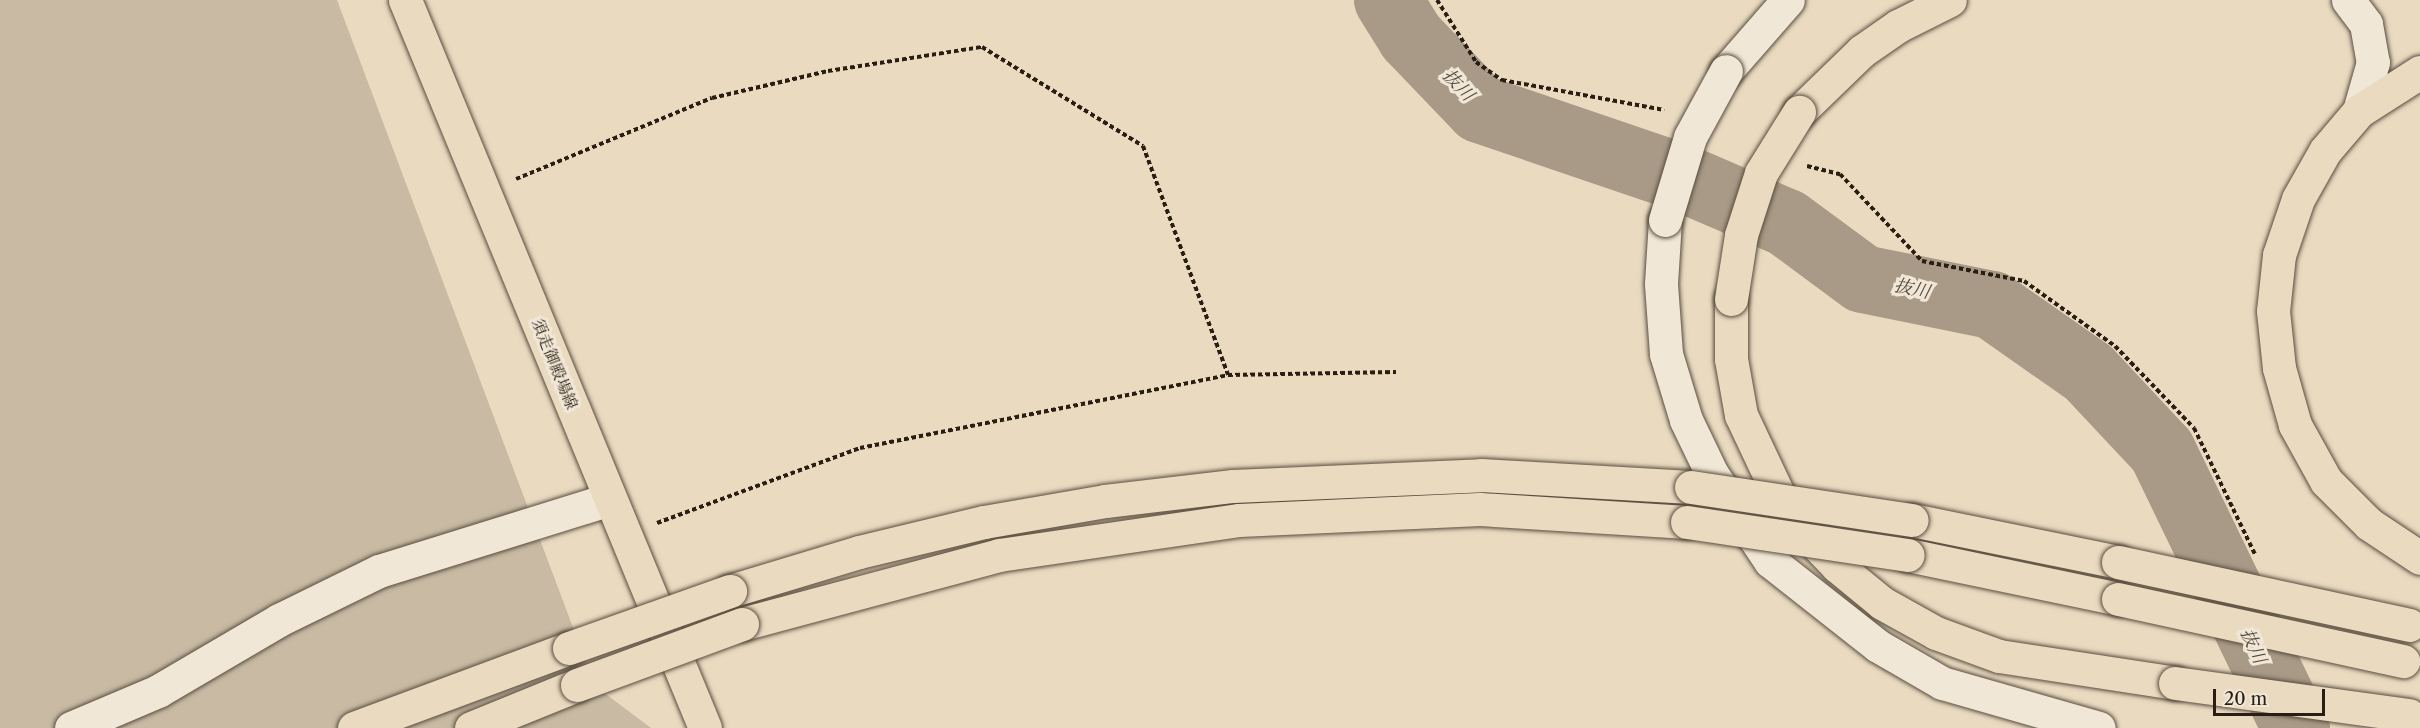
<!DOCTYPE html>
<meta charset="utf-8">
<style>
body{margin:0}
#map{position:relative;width:2420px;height:728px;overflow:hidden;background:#e9dac0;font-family:"Libre Caslon Text","Noto Serif JP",serif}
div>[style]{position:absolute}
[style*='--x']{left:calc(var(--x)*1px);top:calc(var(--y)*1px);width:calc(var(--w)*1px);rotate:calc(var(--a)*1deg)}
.green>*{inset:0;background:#c8baa3}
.river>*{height:68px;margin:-34px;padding:0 34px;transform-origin:34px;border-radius:34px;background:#a89a86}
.path>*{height:4px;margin-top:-2px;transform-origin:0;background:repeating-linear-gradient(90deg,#291e14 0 4.5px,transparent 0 7.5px)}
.roads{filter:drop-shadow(0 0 2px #594d3f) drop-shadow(0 0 2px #594d3f)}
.minor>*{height:33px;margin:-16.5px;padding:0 16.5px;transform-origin:16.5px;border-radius:16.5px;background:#f1e7d6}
.major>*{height:33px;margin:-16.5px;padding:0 16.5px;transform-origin:16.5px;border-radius:16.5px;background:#e9dac0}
.highway>*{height:33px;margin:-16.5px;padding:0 16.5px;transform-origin:16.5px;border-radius:16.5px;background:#e9dac0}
.bridges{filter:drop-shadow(0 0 2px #594d3f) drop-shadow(0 0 2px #594d3f)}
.minor-bridge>*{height:33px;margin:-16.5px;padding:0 16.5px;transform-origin:16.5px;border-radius:16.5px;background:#f1e7d6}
.highway-bridge>*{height:33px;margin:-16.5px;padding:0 16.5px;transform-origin:16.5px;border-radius:16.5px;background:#e9dac0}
span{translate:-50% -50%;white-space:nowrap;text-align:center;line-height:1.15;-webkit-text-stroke:6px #f1e7d6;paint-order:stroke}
.street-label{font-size:16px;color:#291e14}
.water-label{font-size:18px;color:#55493c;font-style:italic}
.scale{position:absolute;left:2213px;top:689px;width:112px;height:27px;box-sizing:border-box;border:3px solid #291e14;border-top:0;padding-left:8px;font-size:18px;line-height:21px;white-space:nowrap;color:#291e14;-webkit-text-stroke:4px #f1e7d6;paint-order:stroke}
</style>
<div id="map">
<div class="green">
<i style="clip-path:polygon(0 0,337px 0,595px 686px,651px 728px,0 728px)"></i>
</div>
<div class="river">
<i style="--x:1388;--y:0;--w:44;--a:58.1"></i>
<i style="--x:1411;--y:37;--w:100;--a:46.2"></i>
<i style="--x:1480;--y:109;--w:211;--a:18.8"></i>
<i style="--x:1680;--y:177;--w:116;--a:23.3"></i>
<i style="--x:1787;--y:223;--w:94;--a:36.4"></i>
<i style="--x:1863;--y:279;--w:132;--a:11.4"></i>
<i style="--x:1992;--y:305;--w:118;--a:35"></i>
<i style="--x:2089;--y:373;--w:107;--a:46.9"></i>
<i style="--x:2162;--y:451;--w:308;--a:64.2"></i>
</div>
<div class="path">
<i style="--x:1437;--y:0;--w:73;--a:57.8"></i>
<i style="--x:1476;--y:62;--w:32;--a:35"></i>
<i style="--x:1502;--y:80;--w:165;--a:10.5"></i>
<i style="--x:1807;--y:166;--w:34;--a:14"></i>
<i style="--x:1840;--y:174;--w:120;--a:46.7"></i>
<i style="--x:1922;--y:261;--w:104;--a:11.1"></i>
<i style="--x:2024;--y:281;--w:112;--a:35.5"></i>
<i style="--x:2115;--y:346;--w:114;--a:46.1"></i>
<i style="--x:2194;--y:428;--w:140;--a:64.2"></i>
<i style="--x:516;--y:179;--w:212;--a:-22.5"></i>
<i style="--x:712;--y:98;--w:119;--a:-13.1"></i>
<i style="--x:828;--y:71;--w:156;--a:-8.9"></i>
<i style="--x:982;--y:47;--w:189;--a:31.6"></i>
<i style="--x:1143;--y:146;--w:244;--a:69.6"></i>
<i style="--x:657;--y:523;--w:216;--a:-20.3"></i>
<i style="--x:860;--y:448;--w:375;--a:-11.2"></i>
<i style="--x:1228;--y:375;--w:168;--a:-1"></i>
</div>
<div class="roads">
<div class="minor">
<i style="--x:2348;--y:0;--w:30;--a:53"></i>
<i style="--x:2366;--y:24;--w:39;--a:80"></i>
<i style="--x:2373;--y:62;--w:51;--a:105.9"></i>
<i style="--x:1726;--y:71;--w:94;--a:-48.9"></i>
<i style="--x:1665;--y:220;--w:64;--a:93.6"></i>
<i style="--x:1661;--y:284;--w:70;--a:85.9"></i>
<i style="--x:1666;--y:354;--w:69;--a:73.1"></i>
<i style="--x:1686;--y:420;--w:60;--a:64.3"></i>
<i style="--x:1712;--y:474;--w:105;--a:56.3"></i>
<i style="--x:1770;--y:561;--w:137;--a:38.2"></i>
<i style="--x:1878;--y:646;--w:74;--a:30"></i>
<i style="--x:1942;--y:683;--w:163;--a:16"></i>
<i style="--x:71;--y:728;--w:95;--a:-23"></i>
<i style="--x:158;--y:691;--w:140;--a:-30.4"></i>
<i style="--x:279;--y:620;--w:111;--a:-26.1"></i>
<i style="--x:379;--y:571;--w:242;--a:-17.3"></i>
</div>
<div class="major">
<i style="--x:405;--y:0;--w:787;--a:67.6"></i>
</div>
<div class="highway">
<i style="--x:2420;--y:72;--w:72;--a:147.4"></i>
<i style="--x:2359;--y:111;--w:52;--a:130.4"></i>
<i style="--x:2325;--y:151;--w:55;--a:119.4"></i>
<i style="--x:2298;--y:199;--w:59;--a:108.7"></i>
<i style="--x:2279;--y:255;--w:56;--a:96.1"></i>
<i style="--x:2273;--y:311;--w:57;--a:84"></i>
<i style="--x:2279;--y:368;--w:59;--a:74.3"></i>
<i style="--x:2295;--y:425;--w:64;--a:61"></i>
<i style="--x:2326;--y:481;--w:61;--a:45"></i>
<i style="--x:2369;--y:524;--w:61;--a:33.7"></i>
<i style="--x:1799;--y:112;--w:88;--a:-44.1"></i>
<i style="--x:1862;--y:51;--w:44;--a:-34.8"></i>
<i style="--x:1898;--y:26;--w:58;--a:-26.6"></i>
<i style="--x:1731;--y:299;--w:60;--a:90"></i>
<i style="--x:1731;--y:359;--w:57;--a:79.9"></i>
<i style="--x:1741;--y:415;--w:110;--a:64.8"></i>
<i style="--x:1788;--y:515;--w:71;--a:46.1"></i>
<i style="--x:1837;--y:566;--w:58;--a:39.4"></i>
<i style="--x:1882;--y:603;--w:62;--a:29.1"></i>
<i style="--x:1936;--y:633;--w:67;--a:20.1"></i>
<i style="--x:1999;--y:656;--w:178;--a:8.7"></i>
<i style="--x:1912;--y:520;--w:210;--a:11.5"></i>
<i style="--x:1908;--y:555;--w:215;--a:11.8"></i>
<i style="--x:730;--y:591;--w:135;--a:-16.8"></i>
<i style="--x:859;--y:552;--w:129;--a:-13.5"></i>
<i style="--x:984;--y:522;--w:123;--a:-9.8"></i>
<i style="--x:1105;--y:501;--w:129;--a:-6.7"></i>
<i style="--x:1233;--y:486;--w:248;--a:-2.5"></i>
<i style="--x:1481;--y:475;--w:210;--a:3.3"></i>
<i style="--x:742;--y:624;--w:266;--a:-15"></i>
<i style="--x:999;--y:555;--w:243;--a:-8.3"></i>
<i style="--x:1239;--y:520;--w:241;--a:-2.6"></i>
<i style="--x:1480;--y:509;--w:207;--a:3.6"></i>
<i style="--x:354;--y:728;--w:229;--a:-20.4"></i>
<i style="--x:471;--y:728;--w:114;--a:-22.1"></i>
</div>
</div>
<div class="bridges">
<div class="minor-bridge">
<i style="--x:1665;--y:220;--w:87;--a:-73.2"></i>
<i style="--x:1690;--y:137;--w:75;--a:-61.4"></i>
</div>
<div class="highway-bridge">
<i style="--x:1731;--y:299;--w:65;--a:-81.1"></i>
<i style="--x:1741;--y:235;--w:65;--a:-72.1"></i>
<i style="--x:1761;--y:173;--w:72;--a:-58.1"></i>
<i style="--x:1691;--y:487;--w:223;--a:8.5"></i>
<i style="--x:1687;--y:522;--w:223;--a:8.5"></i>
<i style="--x:2118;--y:562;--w:298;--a:12.2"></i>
<i style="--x:2118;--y:599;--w:292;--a:12.3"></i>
<i style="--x:569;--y:648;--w:171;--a:-19.5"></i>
<i style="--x:2175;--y:683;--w:236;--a:7.8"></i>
<i style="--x:577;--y:685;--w:176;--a:-20.3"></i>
</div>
</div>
<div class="street-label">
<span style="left:555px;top:364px;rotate:68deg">須走御殿場線</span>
</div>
<div class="water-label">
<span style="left:1458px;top:85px;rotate:46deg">抜川</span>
<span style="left:1912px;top:289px;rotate:12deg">抜川</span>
<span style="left:2253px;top:646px;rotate:65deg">抜川</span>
</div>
<div class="scale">20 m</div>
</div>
